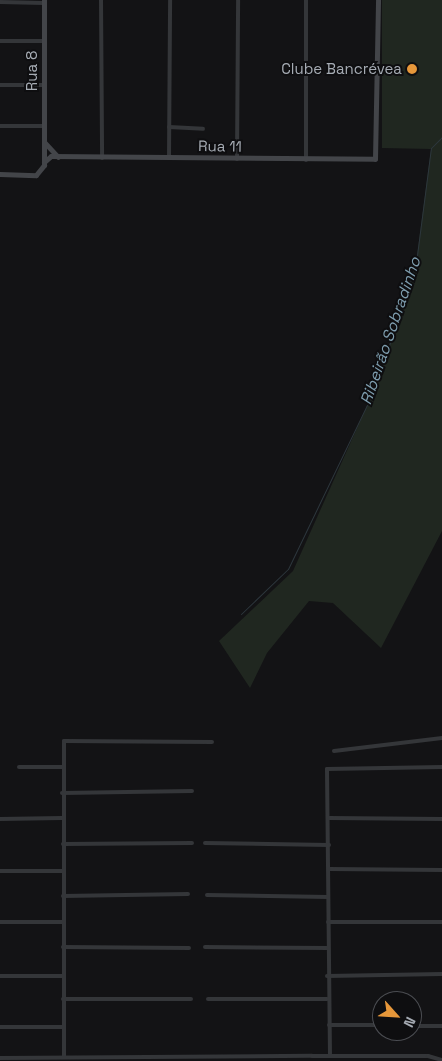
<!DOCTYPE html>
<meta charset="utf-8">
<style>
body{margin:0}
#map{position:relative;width:442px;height:1061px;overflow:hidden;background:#131315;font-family:"Space Grotesk",sans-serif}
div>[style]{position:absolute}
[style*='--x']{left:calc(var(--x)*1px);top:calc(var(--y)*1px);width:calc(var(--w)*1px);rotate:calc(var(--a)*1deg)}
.green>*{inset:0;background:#202720}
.stream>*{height:1px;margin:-0.5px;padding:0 0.5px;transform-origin:0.5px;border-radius:0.5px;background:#2d373d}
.street>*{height:4px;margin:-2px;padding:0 2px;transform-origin:2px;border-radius:2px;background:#343639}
.secondary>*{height:5px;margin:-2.5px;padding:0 2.5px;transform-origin:2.5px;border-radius:2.5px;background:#434549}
.dots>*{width:14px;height:14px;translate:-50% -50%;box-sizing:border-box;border:2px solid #0e0e10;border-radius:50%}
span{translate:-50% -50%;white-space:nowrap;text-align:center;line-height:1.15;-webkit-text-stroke:4px #0e0e10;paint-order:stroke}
.poi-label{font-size:15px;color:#a6acb4}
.right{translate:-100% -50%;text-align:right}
.street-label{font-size:15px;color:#a6acb4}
.water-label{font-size:16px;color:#7e9dae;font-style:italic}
.north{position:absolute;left:372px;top:991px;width:50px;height:50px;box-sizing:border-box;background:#0e0e10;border:1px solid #4b4d52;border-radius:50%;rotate:116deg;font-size:14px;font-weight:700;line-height:20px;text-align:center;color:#a6acb4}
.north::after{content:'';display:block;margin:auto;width:18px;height:22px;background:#e6973a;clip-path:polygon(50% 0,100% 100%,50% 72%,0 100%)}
</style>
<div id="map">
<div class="green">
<i style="clip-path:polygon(382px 0,442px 0,442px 531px,381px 648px,333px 603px,309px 601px,267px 653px,250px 688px,219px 641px,293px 571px,375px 388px,416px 263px,431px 149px,382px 148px)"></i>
</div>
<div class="stream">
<i style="--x:241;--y:614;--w:65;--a:-43.8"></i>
<i style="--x:288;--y:569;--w:201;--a:-64.3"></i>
<i style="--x:375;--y:388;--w:132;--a:-71.8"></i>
<i style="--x:416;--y:263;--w:116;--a:-82.6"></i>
<i style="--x:431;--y:148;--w:16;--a:-45"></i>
</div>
<div class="street">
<i style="--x:101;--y:0;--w:158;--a:89.6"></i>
<i style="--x:0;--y:2;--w:44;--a:1.3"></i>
<i style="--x:0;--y:41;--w:45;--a:0"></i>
<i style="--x:0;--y:85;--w:44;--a:0"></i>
<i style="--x:0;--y:126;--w:44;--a:0"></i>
<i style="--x:169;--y:127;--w:34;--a:3"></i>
<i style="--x:169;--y:158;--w:158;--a:-89.6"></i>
<i style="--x:237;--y:159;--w:159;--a:-89.6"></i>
<i style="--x:306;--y:160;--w:160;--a:-90"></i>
<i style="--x:334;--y:751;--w:109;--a:-6.9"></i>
<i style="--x:19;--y:767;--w:44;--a:0"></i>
<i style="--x:62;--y:793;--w:130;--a:-0.9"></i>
<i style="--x:329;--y:818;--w:113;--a:0.5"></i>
<i style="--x:0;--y:819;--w:62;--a:-0.9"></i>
<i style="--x:205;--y:843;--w:124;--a:0.9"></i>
<i style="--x:63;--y:844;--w:129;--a:-0.4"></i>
<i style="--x:329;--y:869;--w:113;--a:0.5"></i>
<i style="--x:0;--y:871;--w:62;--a:0"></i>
<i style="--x:207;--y:895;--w:121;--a:0.9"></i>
<i style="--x:63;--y:896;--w:125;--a:-0.9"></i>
<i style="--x:0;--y:922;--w:62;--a:0"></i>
<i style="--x:328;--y:922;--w:114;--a:0"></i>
<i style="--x:63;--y:947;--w:126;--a:0.5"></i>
<i style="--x:205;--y:947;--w:123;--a:0.5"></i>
<i style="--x:0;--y:976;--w:63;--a:0"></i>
<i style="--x:327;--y:976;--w:115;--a:-1"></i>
<i style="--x:63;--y:999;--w:128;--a:0"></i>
<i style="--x:208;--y:999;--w:119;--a:0"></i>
<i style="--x:329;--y:1025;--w:53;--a:0"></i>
<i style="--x:412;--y:1026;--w:30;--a:0"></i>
<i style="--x:0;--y:1027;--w:62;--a:0"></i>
<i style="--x:330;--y:1056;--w:287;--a:-90.6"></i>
<i style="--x:327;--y:769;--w:115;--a:-1"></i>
<i style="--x:64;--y:1057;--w:316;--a:-90"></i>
<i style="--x:64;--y:741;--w:148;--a:0.4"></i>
<i style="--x:0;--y:1058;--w:312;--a:-0.4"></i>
<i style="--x:312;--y:1056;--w:116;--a:0"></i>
<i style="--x:428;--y:1056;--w:15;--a:16"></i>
</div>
<div class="secondary">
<i style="--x:45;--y:143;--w:19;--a:47"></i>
<i style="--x:44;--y:162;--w:9;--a:-41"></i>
<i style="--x:51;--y:156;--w:324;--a:0.5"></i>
<i style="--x:375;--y:159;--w:159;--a:-88.9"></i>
<i style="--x:0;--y:174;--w:36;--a:2"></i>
<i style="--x:36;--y:175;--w:13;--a:-51"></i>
<i style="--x:44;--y:165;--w:165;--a:-90"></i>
</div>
<div class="dots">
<i style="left:412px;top:69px;background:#e6973a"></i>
</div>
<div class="poi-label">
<span class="right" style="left:402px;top:69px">Clube Bancrévea</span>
</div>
<div class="street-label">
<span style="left:32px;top:71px;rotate:-90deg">Rua 8</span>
<span style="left:220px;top:146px;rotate:1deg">Rua 11</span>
</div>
<div class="water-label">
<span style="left:391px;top:331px;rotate:-71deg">Ribeirão Sobradinho</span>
</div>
<div class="north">N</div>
</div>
